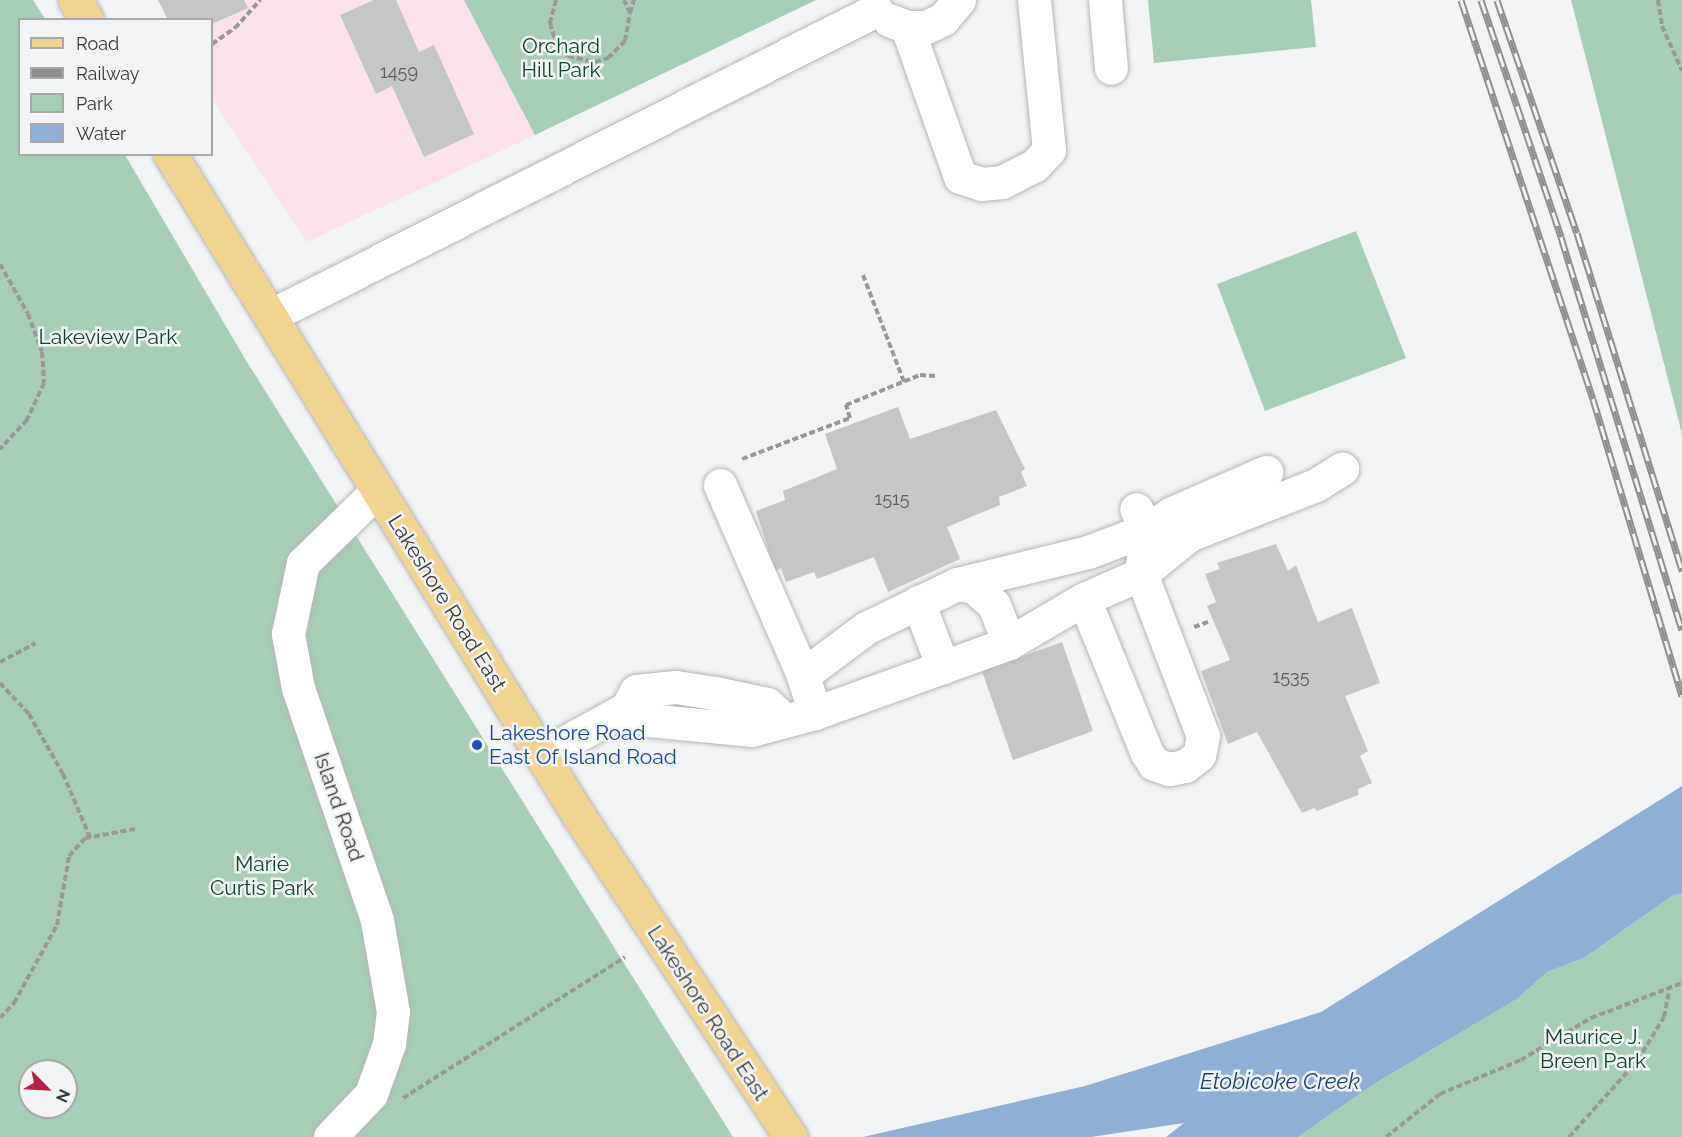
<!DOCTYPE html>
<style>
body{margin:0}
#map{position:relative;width:1682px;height:1137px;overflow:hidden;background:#f2f3f4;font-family:Raleway,sans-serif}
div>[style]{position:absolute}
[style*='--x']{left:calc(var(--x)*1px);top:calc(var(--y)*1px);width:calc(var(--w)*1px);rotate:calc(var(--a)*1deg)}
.commercial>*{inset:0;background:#fae1ec}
.green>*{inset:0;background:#a6cdb5}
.water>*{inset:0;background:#90afd4}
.building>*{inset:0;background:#c5c6c7}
.path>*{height:4px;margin-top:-2px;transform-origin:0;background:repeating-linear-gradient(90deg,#989899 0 6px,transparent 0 9px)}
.roads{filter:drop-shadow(0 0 2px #b6b6b7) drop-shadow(0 0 2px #b6b6b7)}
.minor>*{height:33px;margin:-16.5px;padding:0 16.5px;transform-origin:16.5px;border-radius:16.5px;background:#fff}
.major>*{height:33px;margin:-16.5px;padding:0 16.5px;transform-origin:16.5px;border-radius:16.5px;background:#f1d490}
.rail>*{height:7px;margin-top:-3.5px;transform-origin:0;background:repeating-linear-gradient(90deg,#f2f3f4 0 14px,#8f8f90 0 28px);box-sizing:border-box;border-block:2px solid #8f8f90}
.dots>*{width:16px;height:16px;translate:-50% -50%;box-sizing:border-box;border:3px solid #f2f3f4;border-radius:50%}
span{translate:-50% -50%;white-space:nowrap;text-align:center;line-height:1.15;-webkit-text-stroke:5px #f2f3f4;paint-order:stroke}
.number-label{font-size:18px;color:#5b5c5c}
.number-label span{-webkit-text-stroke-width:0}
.park-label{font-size:21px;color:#0c462c}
.street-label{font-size:21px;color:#383838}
.transit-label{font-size:21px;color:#164399}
.left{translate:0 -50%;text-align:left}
.water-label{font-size:22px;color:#184271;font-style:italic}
.legend{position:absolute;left:18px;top:18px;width:195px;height:138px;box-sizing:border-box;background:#f2f3f4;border:2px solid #a8a8a9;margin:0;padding:8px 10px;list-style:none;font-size:18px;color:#383838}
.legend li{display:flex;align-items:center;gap:12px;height:30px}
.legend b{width:30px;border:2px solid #a8a8a9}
.north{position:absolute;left:18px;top:1059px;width:60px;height:60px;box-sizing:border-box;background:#f2f3f4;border:2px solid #a8a8a9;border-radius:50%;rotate:114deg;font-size:16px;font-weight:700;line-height:24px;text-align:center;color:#383838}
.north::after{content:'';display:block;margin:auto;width:21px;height:27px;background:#b4223f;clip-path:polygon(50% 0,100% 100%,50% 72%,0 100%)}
</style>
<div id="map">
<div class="commercial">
<i style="clip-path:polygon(247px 0,464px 0,535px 135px,307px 242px,212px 99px,212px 20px)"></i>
</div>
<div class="green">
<i style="clip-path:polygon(evenodd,0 0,33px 0,45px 19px,20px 20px,20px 154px,125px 155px,244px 357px,733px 1137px,0 1137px,0 0,30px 1071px,66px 1071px,66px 1107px,30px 1107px,30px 1071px)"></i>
<i style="clip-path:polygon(464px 0,816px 0,535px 135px)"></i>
<i style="clip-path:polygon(1148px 0,1311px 0,1316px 47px,1154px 63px)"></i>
<i style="clip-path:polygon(1571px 0,1682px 0,1682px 434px)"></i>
<i style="clip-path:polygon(1356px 231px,1406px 358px,1265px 411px,1217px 284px)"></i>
<i style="clip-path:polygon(1682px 893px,1682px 1137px,1298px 1137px,1374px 1084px,1517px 999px,1547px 972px,1584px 958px,1672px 896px)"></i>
</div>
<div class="water">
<i style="clip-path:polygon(1682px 786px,1682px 893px,1672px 896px,1584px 958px,1547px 972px,1517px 999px,1374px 1084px,1298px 1137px,1166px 1137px,1184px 1123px,1091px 1137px,863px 1137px,1085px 1086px,1321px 1012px)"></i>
</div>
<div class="building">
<i style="clip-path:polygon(158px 0,244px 0,248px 8px,212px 24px,212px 20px,168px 20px)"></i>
<i style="clip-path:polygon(374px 0,396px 0,419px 52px,434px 45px,474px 134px,424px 157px,392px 86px,376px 94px,340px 15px)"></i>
<i style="clip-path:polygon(898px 407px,910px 439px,996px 410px,1025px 469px,1021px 472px,1027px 486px,999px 497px,1000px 505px,947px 527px,960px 559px,888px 592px,874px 557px,817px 579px,814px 572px,786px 582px,781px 568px,775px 571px,756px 511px,785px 500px,783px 491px,837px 469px,825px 434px)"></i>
<i style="clip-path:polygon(1276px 544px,1288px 571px,1296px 565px,1318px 622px,1352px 608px,1380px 683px,1345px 696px,1368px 751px,1360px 756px,1372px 783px,1358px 789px,1358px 795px,1317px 811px,1314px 808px,1302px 813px,1257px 732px,1228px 744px,1201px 671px,1230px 660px,1207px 606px,1216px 602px,1205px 574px,1220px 569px,1217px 563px)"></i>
<i style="clip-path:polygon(1062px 642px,1093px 731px,1013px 760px,982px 671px)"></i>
</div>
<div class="path">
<i style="--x:556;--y:0;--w:24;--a:105"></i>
<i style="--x:550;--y:23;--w:24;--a:73"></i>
<i style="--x:557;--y:46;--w:15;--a:42"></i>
<i style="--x:568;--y:56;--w:28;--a:13"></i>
<i style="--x:595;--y:62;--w:14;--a:-17"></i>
<i style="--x:608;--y:58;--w:24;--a:-45"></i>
<i style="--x:625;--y:41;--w:28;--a:-80"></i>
<i style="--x:630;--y:13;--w:14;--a:-115"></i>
<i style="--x:1658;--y:0;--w:26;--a:81"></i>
<i style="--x:1662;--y:26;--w:49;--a:66"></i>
<i style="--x:630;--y:13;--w:14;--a:-73"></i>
<i style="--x:212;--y:44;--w:28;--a:-35"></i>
<i style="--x:235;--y:28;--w:38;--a:-48"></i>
<i style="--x:0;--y:264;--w:57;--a:60.8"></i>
<i style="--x:28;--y:314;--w:40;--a:69.8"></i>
<i style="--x:42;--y:352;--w:31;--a:86"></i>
<i style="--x:44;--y:383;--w:41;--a:114.7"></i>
<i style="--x:27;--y:420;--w:40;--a:133"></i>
<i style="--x:863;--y:275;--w:115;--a:69"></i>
<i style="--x:742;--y:459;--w:116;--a:-20.8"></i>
<i style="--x:850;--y:418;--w:14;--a:-107"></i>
<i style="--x:846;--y:405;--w:80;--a:-22.1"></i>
<i style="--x:920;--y:375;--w:16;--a:4"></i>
<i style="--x:1194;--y:627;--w:15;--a:-20"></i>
<i style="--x:0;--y:662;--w:40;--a:-28"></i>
<i style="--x:0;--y:683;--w:42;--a:46.9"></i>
<i style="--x:29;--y:714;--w:69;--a:60.5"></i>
<i style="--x:63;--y:774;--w:69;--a:66.8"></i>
<i style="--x:0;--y:1018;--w:21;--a:-47"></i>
<i style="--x:14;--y:1003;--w:89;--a:-61.1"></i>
<i style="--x:57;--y:925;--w:70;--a:-80.1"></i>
<i style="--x:69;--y:856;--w:24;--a:-48"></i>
<i style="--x:85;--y:838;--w:51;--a:-10.2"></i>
<i style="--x:403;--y:1098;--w:263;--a:-32.4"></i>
<i style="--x:1386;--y:1137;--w:69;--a:-38.5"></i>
<i style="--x:1440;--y:1094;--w:88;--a:-22.8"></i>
<i style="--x:1521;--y:1060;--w:82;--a:-31"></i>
<i style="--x:1591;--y:1018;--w:97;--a:-21"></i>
<i style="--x:1569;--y:1137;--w:103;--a:-48.1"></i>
<i style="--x:1638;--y:1060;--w:50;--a:-58.8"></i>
<i style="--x:1664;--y:1017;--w:26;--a:-79"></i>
</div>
<div class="roads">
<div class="minor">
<i style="--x:1105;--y:0;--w:68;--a:85"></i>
<i style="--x:889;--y:20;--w:19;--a:21"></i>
<i style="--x:907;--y:27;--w:19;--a:0"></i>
<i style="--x:926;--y:27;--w:19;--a:-25"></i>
<i style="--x:943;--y:19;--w:25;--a:-50"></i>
<i style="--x:907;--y:27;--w:159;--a:70.5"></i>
<i style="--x:960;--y:177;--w:22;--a:18"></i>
<i style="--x:981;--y:184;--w:21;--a:-5"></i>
<i style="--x:1002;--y:182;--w:36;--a:-27"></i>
<i style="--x:1034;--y:166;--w:22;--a:-47"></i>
<i style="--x:1049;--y:150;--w:151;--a:-95.7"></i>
<i style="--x:270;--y:316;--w:679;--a:-26.79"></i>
<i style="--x:720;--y:485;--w:207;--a:66.4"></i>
<i style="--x:957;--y:584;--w:135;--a:-13.7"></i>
<i style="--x:1088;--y:552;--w:62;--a:-20.8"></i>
<i style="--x:1146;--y:530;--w:23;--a:-115"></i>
<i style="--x:1084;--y:599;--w:166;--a:67.8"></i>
<i style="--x:1147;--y:753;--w:13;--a:58"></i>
<i style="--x:1154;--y:764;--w:16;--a:18"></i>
<i style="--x:1169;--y:769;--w:16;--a:-11"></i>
<i style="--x:1185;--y:766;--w:18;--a:-38"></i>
<i style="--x:1199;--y:755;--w:19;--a:-78"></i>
<i style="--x:1203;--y:736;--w:173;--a:-110.9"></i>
<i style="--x:1141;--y:574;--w:44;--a:-83.5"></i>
<i style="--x:1146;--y:530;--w:31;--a:-33"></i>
<i style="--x:1172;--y:513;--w:103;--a:-23.6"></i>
<i style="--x:918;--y:602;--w:70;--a:69"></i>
<i style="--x:627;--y:708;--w:24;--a:30"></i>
<i style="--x:648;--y:720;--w:103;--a:5.5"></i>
<i style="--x:751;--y:730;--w:66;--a:-14.9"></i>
<i style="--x:815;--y:713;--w:206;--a:-19.8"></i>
<i style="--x:1009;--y:643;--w:87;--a:-30.4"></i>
<i style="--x:1084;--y:599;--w:62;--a:-23.7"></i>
<i style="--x:1141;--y:574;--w:62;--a:-39.1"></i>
<i style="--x:1189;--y:535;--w:136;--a:-21.5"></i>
<i style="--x:1316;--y:485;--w:31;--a:-32"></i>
<i style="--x:815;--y:713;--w:40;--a:-108"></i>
<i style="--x:803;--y:675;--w:79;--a:-36.7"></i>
<i style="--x:866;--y:628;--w:101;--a:-25.8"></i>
<i style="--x:957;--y:584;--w:17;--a:10"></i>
<i style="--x:974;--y:587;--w:27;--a:42"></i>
<i style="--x:994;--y:605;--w:41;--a:68.5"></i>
<i style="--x:542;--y:755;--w:97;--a:-28.9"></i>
<i style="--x:627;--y:708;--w:19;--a:-62"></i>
<i style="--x:636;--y:691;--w:40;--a:-5.7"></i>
<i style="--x:676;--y:687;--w:39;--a:9"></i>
<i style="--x:715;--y:693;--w:53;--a:11.9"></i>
<i style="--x:767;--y:704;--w:25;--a:42"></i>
<i style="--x:330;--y:1137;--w:59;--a:-46.4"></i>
<i style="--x:371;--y:1094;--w:53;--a:-70.2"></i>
<i style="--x:389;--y:1044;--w:32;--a:-83"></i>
<i style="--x:393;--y:1012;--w:93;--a:-99.9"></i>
<i style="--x:377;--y:920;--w:245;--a:-108.8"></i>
<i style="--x:298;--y:688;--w:55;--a:-100.5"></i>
<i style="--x:288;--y:634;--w:73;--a:-78.1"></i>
<i style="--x:303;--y:563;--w:103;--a:-44.2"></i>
</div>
<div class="major">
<i style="--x:75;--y:0;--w:23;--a:59"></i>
<i style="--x:170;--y:154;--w:778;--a:58.29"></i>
<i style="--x:579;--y:816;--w:385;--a:56.6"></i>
</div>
</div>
<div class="rail">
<i style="--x:1461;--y:0;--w:420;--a:71.7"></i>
<i style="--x:1593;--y:399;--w:310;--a:73.3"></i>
<i style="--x:1481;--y:0;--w:250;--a:71.3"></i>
<i style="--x:1561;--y:237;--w:411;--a:72.9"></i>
<i style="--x:1497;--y:0;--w:246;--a:71.1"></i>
<i style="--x:1577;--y:233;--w:354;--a:72.7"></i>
</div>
<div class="dots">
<i style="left:477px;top:745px;background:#1a4fb4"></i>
</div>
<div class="number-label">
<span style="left:399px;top:72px">1459</span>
<span style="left:892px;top:499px">1515</span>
<span style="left:1291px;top:677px">1535</span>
</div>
<div class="park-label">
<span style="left:561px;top:58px">Orchard<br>Hill Park</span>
<span style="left:108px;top:337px">Lakeview Park</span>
<span style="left:262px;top:876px">Marie<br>Curtis Park</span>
<span style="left:1593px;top:1049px">Maurice J.<br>Breen Park</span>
</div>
<div class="street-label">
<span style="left:447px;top:603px;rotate:58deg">Lakeshore Road East</span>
<span style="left:339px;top:807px;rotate:71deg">Island Road</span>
<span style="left:708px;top:1013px;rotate:57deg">Lakeshore Road East</span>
</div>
<div class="transit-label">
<span class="left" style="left:489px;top:745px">Lakeshore Road<br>East Of Island Road</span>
</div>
<div class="water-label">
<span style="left:1280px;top:1082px">Etobicoke Creek</span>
</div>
<ul class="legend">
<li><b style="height:8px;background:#f1d490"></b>Road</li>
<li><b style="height:8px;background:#8f8f90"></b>Railway</li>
<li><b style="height:16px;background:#a6cdb5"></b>Park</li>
<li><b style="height:16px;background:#90afd4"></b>Water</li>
</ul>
<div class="north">N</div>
</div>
